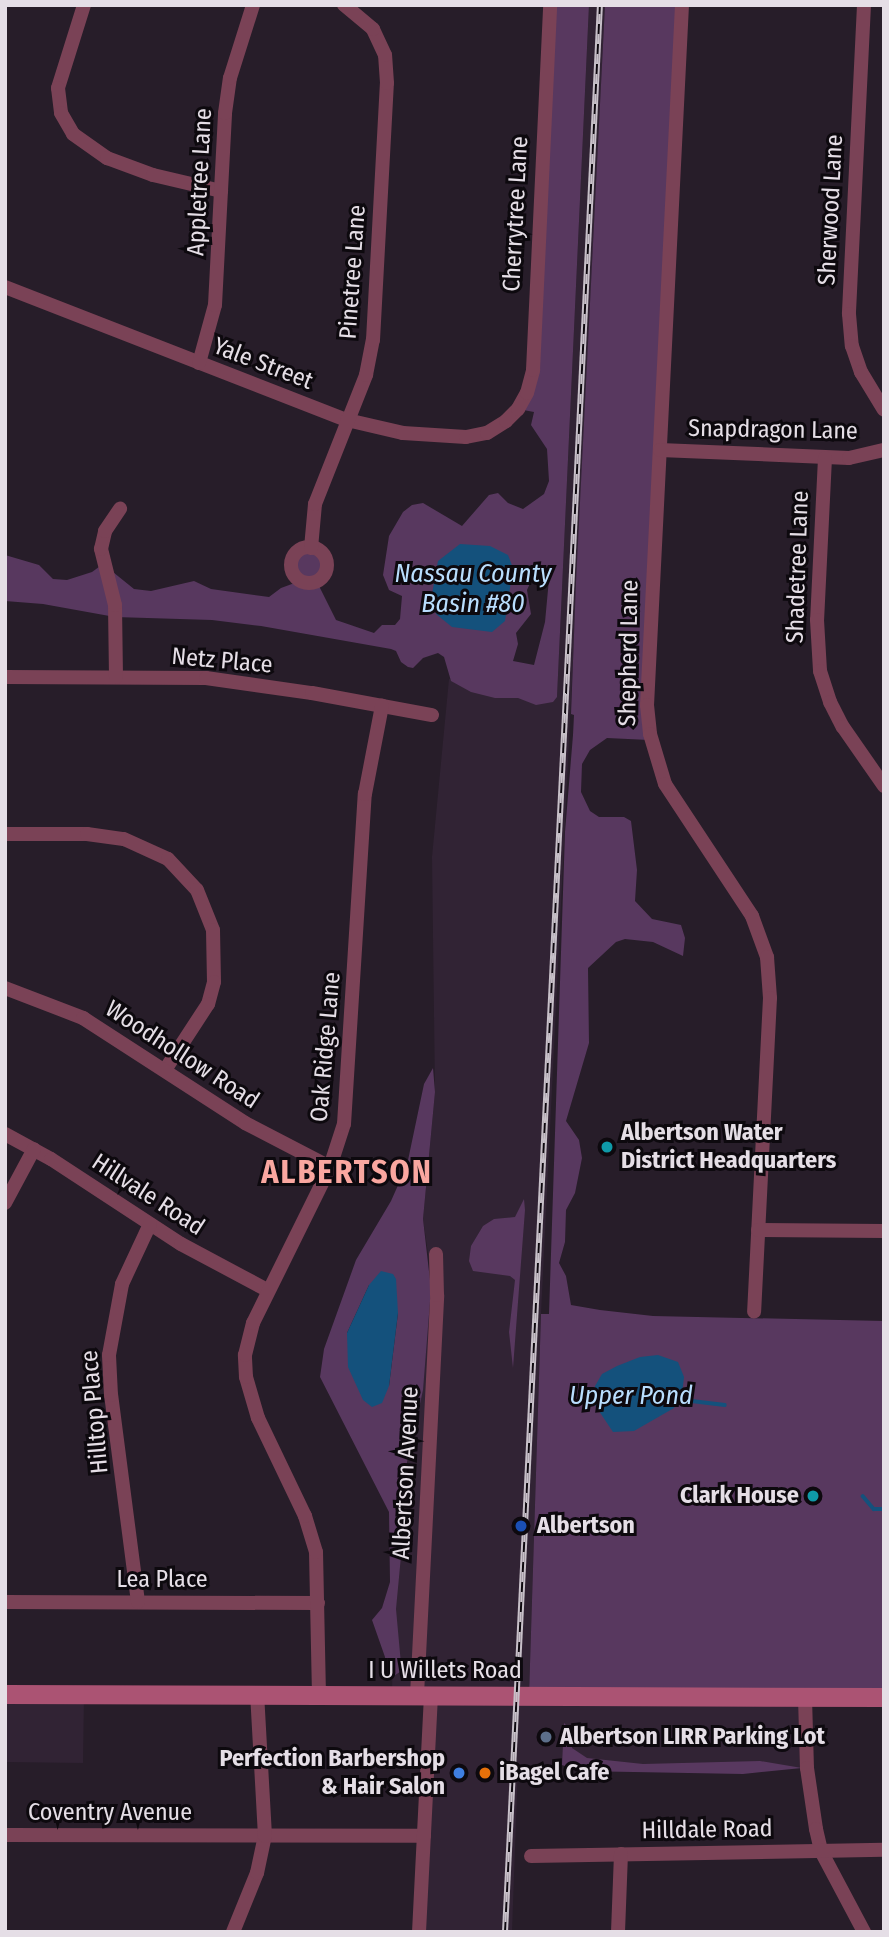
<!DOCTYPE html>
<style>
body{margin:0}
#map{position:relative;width:889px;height:1937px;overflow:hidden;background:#271d29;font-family:"Fira Sans Condensed",sans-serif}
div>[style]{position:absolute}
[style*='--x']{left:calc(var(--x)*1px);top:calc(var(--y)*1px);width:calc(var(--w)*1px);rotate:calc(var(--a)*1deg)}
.built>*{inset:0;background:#312334}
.green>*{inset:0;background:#58385f}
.water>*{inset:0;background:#14517c}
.stream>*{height:3.5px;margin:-1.75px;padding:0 1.75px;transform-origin:1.75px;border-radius:1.75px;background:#14517c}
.minor>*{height:14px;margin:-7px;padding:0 7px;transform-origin:7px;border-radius:7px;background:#7a4256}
.minor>.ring{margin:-7px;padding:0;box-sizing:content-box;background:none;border:14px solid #7a4256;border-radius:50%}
.secondary>*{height:19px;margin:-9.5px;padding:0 9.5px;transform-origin:9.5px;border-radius:9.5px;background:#ab5373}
.rail>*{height:6px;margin-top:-3px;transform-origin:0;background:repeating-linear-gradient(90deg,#0d090e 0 10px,#c7c0c8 0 20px);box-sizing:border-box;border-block:2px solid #c7c0c8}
.dots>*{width:19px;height:19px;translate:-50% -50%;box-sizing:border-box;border:4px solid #0d090e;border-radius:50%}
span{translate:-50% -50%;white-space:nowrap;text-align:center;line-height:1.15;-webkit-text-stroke:6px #0d090e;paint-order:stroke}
.street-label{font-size:24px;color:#e5dee6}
.poi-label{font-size:24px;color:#e5dee6;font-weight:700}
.left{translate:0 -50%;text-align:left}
.right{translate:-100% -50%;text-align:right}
.water-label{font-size:26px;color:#b9defe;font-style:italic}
.district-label{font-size:32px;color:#faa7a0;font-weight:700;letter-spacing:2px}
.frame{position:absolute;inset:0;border:7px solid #e5dee6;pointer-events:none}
</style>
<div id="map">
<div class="built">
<i style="clip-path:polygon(589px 5px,605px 5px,541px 1314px,529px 1696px,805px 1697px,807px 1768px,518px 1765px,512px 1932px,419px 1932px,431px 1696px,392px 1696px,395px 1520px,411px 1444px,430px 1267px,423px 1219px,435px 1092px,432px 857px,449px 679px,557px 696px)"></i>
<i style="clip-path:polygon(5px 1694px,84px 1695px,83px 1763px,5px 1762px)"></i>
</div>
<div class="green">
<i style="clip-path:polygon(evenodd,550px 5px,589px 5px,557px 697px,553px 702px,536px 705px,518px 698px,495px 698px,471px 692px,451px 681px,444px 657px,438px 653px,423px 658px,413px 668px,408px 667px,401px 662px,396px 651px,391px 649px,261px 626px,212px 620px,115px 617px,43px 604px,5px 601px,5px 555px,39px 565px,53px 579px,67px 580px,92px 572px,103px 564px,134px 589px,151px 591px,194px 581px,211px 589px,269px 597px,281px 588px,300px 581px,293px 574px,291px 564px,295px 554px,305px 548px,316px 549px,325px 557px,327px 568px,317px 582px,336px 620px,374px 633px,382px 625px,395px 625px,400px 619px,402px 596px,389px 590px,383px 575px,389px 536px,403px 512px,412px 505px,423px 503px,462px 526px,489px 495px,498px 493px,508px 503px,523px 509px,544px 494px,549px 481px,547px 449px,531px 425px,534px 412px,518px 409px,527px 393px,550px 5px,537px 568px,545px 570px,549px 579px,545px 622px,534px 665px,513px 661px,518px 644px,516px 633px,531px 614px,527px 590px,537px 568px)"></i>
<i style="clip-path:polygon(605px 5px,682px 5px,649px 740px,607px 738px,590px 750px,582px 764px,581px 792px,590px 811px,599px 817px,624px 817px,631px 821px,637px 870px,635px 901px,652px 919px,681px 925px,685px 938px,683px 956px,653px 942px,625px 939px,616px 942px,588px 968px,589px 1043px,566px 1121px,579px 1140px,582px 1158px,575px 1193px,566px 1210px,565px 1242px,559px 1263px,566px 1276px,571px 1305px,600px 1310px,653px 1316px,884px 1321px,884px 1698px,529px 1696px,541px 1314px,549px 1314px,565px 832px,573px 735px,574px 715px,571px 714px,576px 582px)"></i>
<i style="clip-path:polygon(evenodd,433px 1068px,435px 1092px,423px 1219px,431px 1289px,423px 1390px,398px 1503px,401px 1556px,396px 1609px,401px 1664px,400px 1672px,392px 1677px,386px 1673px,385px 1657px,372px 1620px,382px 1608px,390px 1582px,389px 1512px,320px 1377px,324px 1349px,356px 1260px,391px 1201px,407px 1165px,424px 1084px,433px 1068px,369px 1285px,398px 1313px,389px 1386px,347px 1333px,369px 1285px)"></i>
<i style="clip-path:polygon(524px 1199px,525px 1210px,513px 1368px,509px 1332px,515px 1280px,510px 1276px,473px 1271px,469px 1261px,471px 1246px,483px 1226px,494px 1219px,515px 1217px)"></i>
<i style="clip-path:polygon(564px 1723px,571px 1730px,572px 1748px,587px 1758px,643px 1764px,760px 1761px,802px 1768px,743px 1774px,579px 1771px,562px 1765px)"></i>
</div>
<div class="water">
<i style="clip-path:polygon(460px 544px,490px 546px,508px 555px,513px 568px,505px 621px,492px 632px,452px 627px,436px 614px,432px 594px,438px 561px)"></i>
<i style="clip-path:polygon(381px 1271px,393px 1274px,396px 1279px,398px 1313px,389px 1386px,382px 1403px,372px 1407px,363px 1400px,348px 1367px,347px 1333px,369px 1285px)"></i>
<i style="clip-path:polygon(658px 1355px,678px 1362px,684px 1377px,682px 1394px,674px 1408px,634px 1431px,613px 1432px,593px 1402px,595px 1386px,602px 1374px,617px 1366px,640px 1357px)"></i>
</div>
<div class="stream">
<i style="--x:675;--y:1399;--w:50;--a:6.8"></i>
<i style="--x:863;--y:1496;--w:17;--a:50"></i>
<i style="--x:874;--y:1509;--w:10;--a:0"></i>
</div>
<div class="minor">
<i style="--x:84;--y:5;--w:87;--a:107.4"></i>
<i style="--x:58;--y:88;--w:25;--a:83"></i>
<i style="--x:61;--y:113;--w:24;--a:60"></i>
<i style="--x:73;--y:134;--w:42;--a:35.2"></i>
<i style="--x:107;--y:158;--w:49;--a:20.3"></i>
<i style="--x:153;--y:175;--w:70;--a:13.2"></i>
<i style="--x:682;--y:5;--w:701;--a:92.86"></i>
<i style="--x:647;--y:705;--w:29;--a:84"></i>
<i style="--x:650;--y:734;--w:52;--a:73.3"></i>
<i style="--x:665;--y:784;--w:158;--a:56.6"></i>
<i style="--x:752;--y:916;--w:44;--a:69.9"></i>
<i style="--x:767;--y:957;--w:41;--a:85.8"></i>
<i style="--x:770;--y:998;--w:314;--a:92.9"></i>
<i style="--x:864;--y:5;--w:309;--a:92.8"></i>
<i style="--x:849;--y:314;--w:32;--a:85"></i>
<i style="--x:852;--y:346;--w:28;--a:71"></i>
<i style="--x:861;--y:372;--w:44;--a:58.8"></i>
<i style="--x:5;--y:287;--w:367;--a:21.3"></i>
<i style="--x:347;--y:420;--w:57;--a:13.1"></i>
<i style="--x:403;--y:433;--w:63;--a:3.6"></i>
<i style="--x:466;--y:437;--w:21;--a:-11"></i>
<i style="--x:487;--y:433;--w:22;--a:-32"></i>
<i style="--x:506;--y:421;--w:17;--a:-45"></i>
<i style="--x:518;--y:409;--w:18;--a:-61"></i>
<i style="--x:527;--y:393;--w:24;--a:-75"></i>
<i style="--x:533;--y:370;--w:365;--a:-87.3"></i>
<i style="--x:199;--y:363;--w:60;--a:-74.6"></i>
<i style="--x:215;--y:305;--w:192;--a:-87"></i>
<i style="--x:225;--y:113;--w:35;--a:-82"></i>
<i style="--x:230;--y:78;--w:77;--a:-72.5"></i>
<i style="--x:660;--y:450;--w:189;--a:2.4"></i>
<i style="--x:849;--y:458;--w:36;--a:-13"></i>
<i style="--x:825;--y:458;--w:162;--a:92.8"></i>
<i style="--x:817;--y:620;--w:51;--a:86.6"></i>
<i style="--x:820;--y:671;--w:33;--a:72"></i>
<i style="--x:830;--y:702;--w:28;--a:63"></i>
<i style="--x:843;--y:727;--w:72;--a:55.2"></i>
<i class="ring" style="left:291px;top:547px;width:22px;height:22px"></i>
<i style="--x:311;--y:548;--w:44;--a:-84.8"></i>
<i style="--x:315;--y:504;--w:139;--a:-68.4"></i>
<i style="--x:366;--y:375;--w:36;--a:-79"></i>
<i style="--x:373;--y:340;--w:257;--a:-86.9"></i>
<i style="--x:387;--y:83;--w:28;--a:-94"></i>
<i style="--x:385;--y:55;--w:29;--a:-115"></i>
<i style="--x:373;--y:29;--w:38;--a:-140"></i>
<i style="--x:5;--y:677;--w:201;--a:0.3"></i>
<i style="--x:206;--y:678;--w:107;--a:8.1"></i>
<i style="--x:312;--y:693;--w:122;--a:10.4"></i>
<i style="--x:116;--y:677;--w:72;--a:-90.8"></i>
<i style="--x:115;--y:605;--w:58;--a:-104"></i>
<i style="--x:101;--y:549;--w:18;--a:-77"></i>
<i style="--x:105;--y:531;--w:27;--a:-56"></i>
<i style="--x:5;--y:834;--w:82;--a:0"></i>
<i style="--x:87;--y:834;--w:37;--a:8"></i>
<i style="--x:124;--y:839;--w:48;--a:24.4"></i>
<i style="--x:168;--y:859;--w:42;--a:46.9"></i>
<i style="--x:197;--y:890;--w:43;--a:68.2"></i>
<i style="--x:213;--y:930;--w:52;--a:88.9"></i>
<i style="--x:214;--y:982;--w:23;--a:105"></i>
<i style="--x:208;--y:1004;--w:79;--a:123.1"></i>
<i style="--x:5;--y:988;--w:84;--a:21"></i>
<i style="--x:83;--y:1018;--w:193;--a:32.9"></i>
<i style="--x:245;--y:1123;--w:96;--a:27.4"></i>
<i style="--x:5;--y:1134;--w:52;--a:28.5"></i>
<i style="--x:51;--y:1159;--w:155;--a:33.2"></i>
<i style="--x:181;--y:1244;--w:98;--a:28.1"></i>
<i style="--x:5;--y:1203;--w:61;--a:-61.8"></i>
<i style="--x:758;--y:1230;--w:126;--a:0.5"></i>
<i style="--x:5;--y:1602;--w:313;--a:0.2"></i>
<i style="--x:138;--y:1602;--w:209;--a:-97.4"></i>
<i style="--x:111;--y:1395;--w:40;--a:-92.9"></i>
<i style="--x:109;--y:1355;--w:72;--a:-79.6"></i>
<i style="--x:122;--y:1284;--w:66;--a:-65"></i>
<i style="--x:319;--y:1695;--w:143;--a:-91.2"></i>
<i style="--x:316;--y:1552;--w:38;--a:-107"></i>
<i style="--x:305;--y:1516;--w:109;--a:-115.6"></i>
<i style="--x:258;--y:1418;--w:43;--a:-106.3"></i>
<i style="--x:246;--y:1377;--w:22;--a:-93"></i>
<i style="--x:245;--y:1355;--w:33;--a:-76"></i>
<i style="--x:253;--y:1323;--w:174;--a:-63.7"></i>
<i style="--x:330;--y:1167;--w:45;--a:-72"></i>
<i style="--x:344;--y:1124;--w:331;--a:-86.4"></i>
<i style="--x:365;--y:794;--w:90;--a:-79.1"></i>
<i style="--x:417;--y:1695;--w:400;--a:-87.1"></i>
<i style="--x:437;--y:1295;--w:41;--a:-91.4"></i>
<i style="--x:805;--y:1697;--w:71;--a:88.4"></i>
<i style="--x:807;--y:1768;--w:62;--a:81.6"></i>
<i style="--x:816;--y:1829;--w:23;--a:77"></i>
<i style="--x:821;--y:1851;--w:92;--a:62"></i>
<i style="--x:5;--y:1835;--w:419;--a:0.1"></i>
<i style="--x:531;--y:1856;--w:353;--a:-1"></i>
<i style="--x:233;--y:1932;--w:64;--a:-67.9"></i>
<i style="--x:257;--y:1873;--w:38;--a:-78"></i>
<i style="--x:265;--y:1836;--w:141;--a:-93.2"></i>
<i style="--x:419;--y:1932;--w:236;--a:-87.1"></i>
<i style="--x:618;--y:1932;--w:78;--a:-87.8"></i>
</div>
<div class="secondary">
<i style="--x:5;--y:1694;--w:879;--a:0.2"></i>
</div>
<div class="rail">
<i style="--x:505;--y:1932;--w:1929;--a:-87.18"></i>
</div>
<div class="dots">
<i style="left:607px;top:1147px;background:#0f9aa8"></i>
<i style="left:813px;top:1496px;background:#0f9aa8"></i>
<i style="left:521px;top:1526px;background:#1a4fb4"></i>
<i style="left:546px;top:1737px;background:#5c6f8a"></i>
<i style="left:459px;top:1773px;background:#3f7fe0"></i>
<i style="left:485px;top:1773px;background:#e8710a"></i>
</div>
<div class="street-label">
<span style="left:200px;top:182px;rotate:-87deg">Appletree Lane</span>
<span style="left:831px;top:210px;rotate:-87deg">Sherwood Lane</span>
<span style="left:516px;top:214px;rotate:-87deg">Cherrytree Lane</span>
<span style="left:353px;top:272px;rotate:-86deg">Pinetree Lane</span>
<span style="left:263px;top:364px;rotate:21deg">Yale Street</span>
<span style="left:773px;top:430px;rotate:1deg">Snapdragon Lane</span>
<span style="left:798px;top:567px;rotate:-88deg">Shadetree Lane</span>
<span style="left:629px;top:653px;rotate:-89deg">Shepherd Lane</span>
<span style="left:222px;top:661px;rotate:5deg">Netz Place</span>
<span style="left:326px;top:1047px;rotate:-85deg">Oak Ridge Lane</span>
<span style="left:182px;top:1055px;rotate:33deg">Woodhollow Road</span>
<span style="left:148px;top:1195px;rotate:33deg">Hillvale Road</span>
<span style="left:95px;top:1412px;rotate:-95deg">Hilltop Place</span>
<span style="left:406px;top:1473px;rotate:-87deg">Albertson Avenue</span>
<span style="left:162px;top:1580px">Lea Place</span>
<span style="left:445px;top:1671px">I U Willets Road</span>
<span style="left:110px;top:1813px">Coventry Avenue</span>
<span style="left:707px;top:1830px;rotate:-1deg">Hilldale Road</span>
</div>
<div class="poi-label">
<span class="left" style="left:621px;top:1147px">Albertson Water<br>District Headquarters</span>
<span class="right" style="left:799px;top:1496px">Clark House</span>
<span class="left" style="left:537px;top:1526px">Albertson</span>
<span class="left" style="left:560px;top:1737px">Albertson LIRR Parking Lot</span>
<span class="right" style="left:445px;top:1773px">Perfection Barbershop<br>&amp; Hair Salon</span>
<span class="left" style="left:499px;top:1773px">iBagel Cafe</span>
</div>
<div class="water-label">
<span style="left:473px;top:589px">Nassau County<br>Basin #80</span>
<span style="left:631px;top:1396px">Upper Pond</span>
</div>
<div class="district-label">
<span style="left:347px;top:1172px">ALBERTSON</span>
</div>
<div class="frame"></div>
</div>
